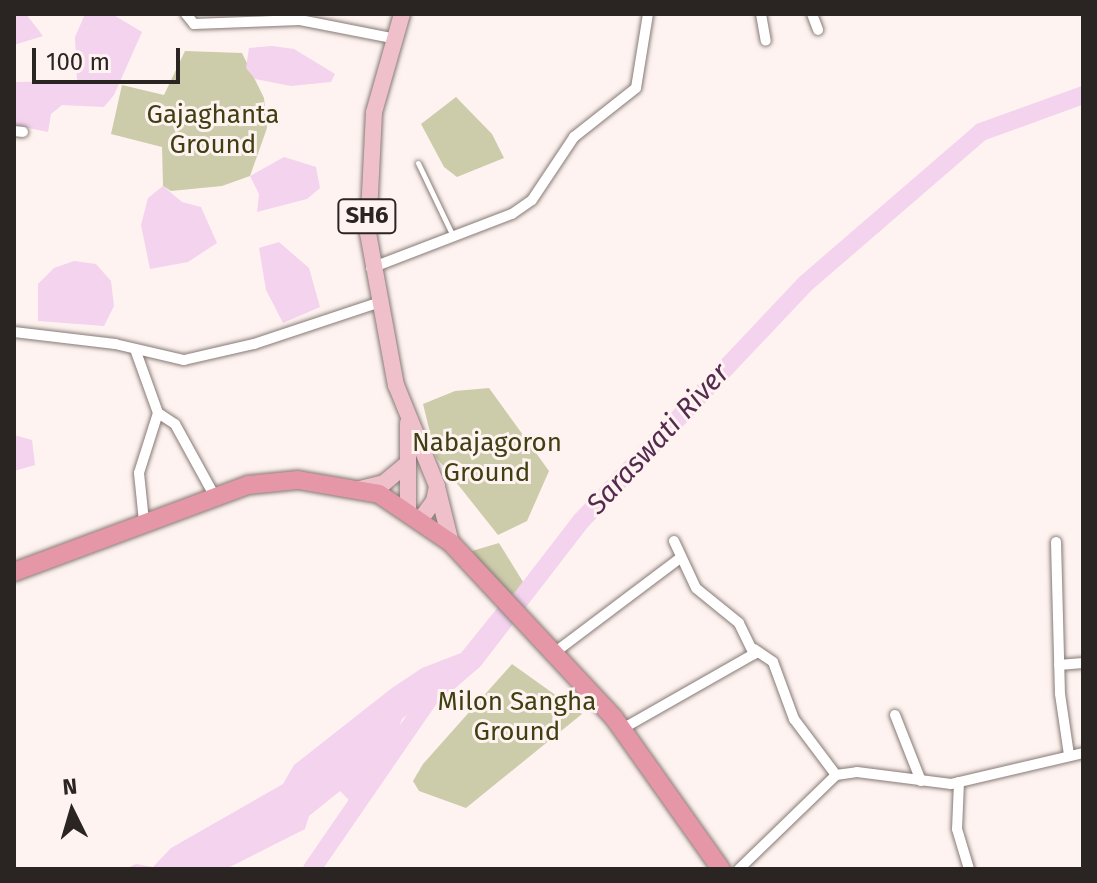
<!DOCTYPE html>
<style>
body{margin:0}
#map{position:relative;width:1097px;height:883px;overflow:hidden;background:#fef3f0;font-family:"Fira Sans",sans-serif}
div>[style]{position:absolute}
[style*='--x']{left:calc(var(--x)*1px);top:calc(var(--y)*1px);width:calc(var(--w)*1px);rotate:calc(var(--a)*1deg)}
.green>*{inset:0;background:#cca}
.water>*{inset:0;background:#f3d3ee}
.river>*{height:18px;margin:-9px;padding:0 9px;transform-origin:9px;border-radius:9px;background:#f3d3ee}
.roads{filter:drop-shadow(0 0 2px #867a76) drop-shadow(0 0 2px #867a76)}
.lane>*{height:5px;margin:-2.5px;padding:0 2.5px;transform-origin:2.5px;border-radius:2.5px;background:#fff}
.street>*{height:10px;margin:-5px;padding:0 5px;transform-origin:5px;border-radius:5px;background:#fff}
.primary>*{height:16px;margin:-8px;padding:0 8px;transform-origin:8px;border-radius:8px;background:#efc0ca}
.highway>*{height:18px;margin:-9px;padding:0 9px;transform-origin:9px;border-radius:9px;background:#e596a7}
span{translate:-50% -50%;white-space:nowrap;text-align:center;line-height:1.15;-webkit-text-stroke:6px #fef3f0;paint-order:stroke}
.shield-label span{padding:2px 6px;background:#fef3f0;border:2px solid;border-radius:6px;-webkit-text-stroke-width:0}
.shield-label{font-size:24px;color:#2a2523;font-weight:700}
.park-label{font-size:26px;color:#403f11}
.water-label{font-size:28px;color:#542b4f;font-style:italic}
.frame{position:absolute;inset:0;border:16px solid #2a2523;pointer-events:none}
.north{position:absolute;left:32px;top:771px;width:80px;height:80px;-webkit-text-stroke:6px #fef3f0;paint-order:stroke;rotate:355deg;font-size:22px;font-weight:700;line-height:32px;text-align:center;color:#2a2523}
.north::after{content:'';display:block;margin:auto;width:28px;height:36px;background:#2a2523;clip-path:polygon(50% 0,100% 100%,50% 72%,0 100%)}
.scale{position:absolute;left:32px;top:48px;width:148px;height:36px;box-sizing:border-box;border:4px solid #2a2523;border-top:0;padding-left:10px;font-size:24px;line-height:28px;white-space:nowrap;color:#2a2523;-webkit-text-stroke:6px #fef3f0;paint-order:stroke}
</style>
<div id="map">
<div class="green">
<i style="clip-path:polygon(185px 51px,242px 53px,264px 98px,267px 128px,250px 176px,222px 186px,171px 191px,163px 186px,162px 147px,111px 134px,122px 85px,164px 95px)"></i>
<i style="clip-path:polygon(456px 97px,492px 134px,504px 158px,457px 177px,444px 167px,421px 124px)"></i>
<i style="clip-path:polygon(489px 388px,549px 471px,527px 521px,498px 535px,436px 457px,423px 404px,455px 391px)"></i>
<i style="clip-path:polygon(499px 543px,528px 590px,507px 596px,472px 551px)"></i>
<i style="clip-path:polygon(512px 664px,582px 714px,466px 808px,419px 791px,413px 781px,423px 764px)"></i>
</div>
<div class="water">
<i style="clip-path:polygon(14px 14px,26px 14px,43px 36px,14px 45px)"></i>
<i style="clip-path:polygon(85px 14px,112px 14px,142px 32px,114px 95px,104px 107px,62px 105px,51px 114px,48px 132px,14px 125px,16px 82px,77px 81px,75px 37px)"></i>
<i style="clip-path:polygon(272px 46px,294px 49px,335px 74px,331px 82px,291px 86px,255px 79px,246px 68px,249px 48px)"></i>
<i style="clip-path:polygon(284px 157px,316px 167px,320px 188px,307px 199px,257px 212px,259px 194px,250px 176px)"></i>
<i style="clip-path:polygon(163px 186px,182px 202px,201px 207px,217px 243px,188px 262px,150px 269px,141px 225px,148px 198px)"></i>
<i style="clip-path:polygon(279px 242px,309px 268px,320px 307px,283px 323px,266px 290px,259px 248px)"></i>
<i style="clip-path:polygon(74px 261px,96px 264px,111px 281px,114px 306px,104px 326px,38px 321px,38px 284px,54px 268px)"></i>
<i style="clip-path:polygon(14px 435px,32px 440px,35px 465px,14px 471px)"></i>
<i style="clip-path:polygon(499px 606px,509px 615px,474px 660px,402px 719px,390px 754px,355px 806px,340px 791px,309px 816px,305px 829px,226px 869px,125px 869px,136px 864px,153px 867px,171px 848px,283px 784px,294px 765px,392px 688px,422px 668px,461px 653px)"></i>
</div>
<div class="river">
<i style="--x:312;--y:869;--w:205;--a:-55.5"></i>
<i style="--x:428;--y:700;--w:61;--a:-41"></i>
<i style="--x:474;--y:660;--w:175;--a:-52.4"></i>
<i style="--x:581;--y:521;--w:326;--a:-46.6"></i>
<i style="--x:805;--y:284;--w:233;--a:-40.8"></i>
<i style="--x:981;--y:132;--w:109;--a:-19.9"></i>
</div>
<div class="roads">
<div class="lane">
<i style="--x:418;--y:163;--w:79;--a:64.4"></i>
</div>
<div class="street">
<i style="--x:186;--y:14;--w:13;--a:51"></i>
<i style="--x:194;--y:24;--w:106;--a:-2.2"></i>
<i style="--x:300;--y:20;--w:94;--a:11.1"></i>
<i style="--x:761;--y:14;--w:27;--a:80"></i>
<i style="--x:812;--y:14;--w:17;--a:69"></i>
<i style="--x:14;--y:131;--w:9;--a:6"></i>
<i style="--x:371;--y:268;--w:151;--a:-21"></i>
<i style="--x:512;--y:214;--w:24;--a:-35"></i>
<i style="--x:532;--y:200;--w:76;--a:-56.3"></i>
<i style="--x:574;--y:137;--w:79;--a:-38.3"></i>
<i style="--x:636;--y:88;--w:75;--a:-80.8"></i>
<i style="--x:14;--y:332;--w:102;--a:6.8"></i>
<i style="--x:115;--y:344;--w:71;--a:13.1"></i>
<i style="--x:184;--y:360;--w:72;--a:-12.9"></i>
<i style="--x:254;--y:344;--w:130;--a:-18.4"></i>
<i style="--x:135;--y:349;--w:68;--a:70.2"></i>
<i style="--x:158;--y:413;--w:63;--a:107.6"></i>
<i style="--x:139;--y:473;--w:48;--a:84.1"></i>
<i style="--x:158;--y:413;--w:20;--a:33"></i>
<i style="--x:175;--y:424;--w:81;--a:61.2"></i>
<i style="--x:1056;--y:542;--w:152;--a:88.5"></i>
<i style="--x:1060;--y:694;--w:62;--a:81.6"></i>
<i style="--x:754;--y:649;--w:23;--a:34"></i>
<i style="--x:773;--y:662;--w:61;--a:69.8"></i>
<i style="--x:794;--y:719;--w:70;--a:53.1"></i>
<i style="--x:554;--y:653;--w:158;--a:-37"></i>
<i style="--x:1059;--y:665;--w:24;--a:-5"></i>
<i style="--x:895;--y:715;--w:71;--a:68.5"></i>
<i style="--x:622;--y:729;--w:152;--a:-29.6"></i>
<i style="--x:754;--y:654;--w:34;--a:-116"></i>
<i style="--x:739;--y:623;--w:55;--a:-140.9"></i>
<i style="--x:696;--y:588;--w:52;--a:-115.1"></i>
<i style="--x:959;--y:782;--w:47;--a:92.4"></i>
<i style="--x:957;--y:829;--w:42;--a:73.3"></i>
<i style="--x:739;--y:869;--w:135;--a:-44.1"></i>
<i style="--x:836;--y:775;--w:21;--a:-8"></i>
<i style="--x:857;--y:772;--w:95;--a:7.3"></i>
<i style="--x:951;--y:784;--w:136;--a:-13.2"></i>
</div>
<div class="primary">
<i style="--x:402;--y:14;--w:102;--a:105.9"></i>
<i style="--x:374;--y:112;--w:121;--a:92.8"></i>
<i style="--x:368;--y:233;--w:155;--a:79.6"></i>
<i style="--x:396;--y:385;--w:109;--a:67.9"></i>
<i style="--x:437;--y:486;--w:15;--a:101"></i>
<i style="--x:434;--y:501;--w:24;--a:126"></i>
<i style="--x:437;--y:487;--w:58;--a:76"></i>
<i style="--x:360;--y:489;--w:25;--a:-14"></i>
<i style="--x:384;--y:483;--w:31;--a:-40"></i>
<i style="--x:408;--y:511;--w:88;--a:-90"></i>
</div>
<div class="highway">
<i style="--x:14;--y:572;--w:250;--a:-20.4"></i>
<i style="--x:248;--y:485;--w:50;--a:-5.7"></i>
<i style="--x:298;--y:480;--w:82;--a:9.8"></i>
<i style="--x:379;--y:494;--w:87;--a:34.2"></i>
<i style="--x:451;--y:543;--w:239;--a:47"></i>
<i style="--x:614;--y:718;--w:185;--a:54.7"></i>
</div>
</div>
<div class="shield-label">
<span style="left:367px;top:216px">SH6</span>
</div>
<div class="park-label">
<span style="left:213px;top:130px">Gajaghanta<br>Ground</span>
<span style="left:487px;top:458px">Nabajagoron<br>Ground</span>
<span style="left:517px;top:717px">Milon Sangha<br>Ground</span>
</div>
<div class="water-label">
<span style="left:658px;top:439px;rotate:-47deg">Saraswati River</span>
</div>
<div class="frame"></div>
<div class="north">N</div>
<div class="scale">100 m</div>
</div>
